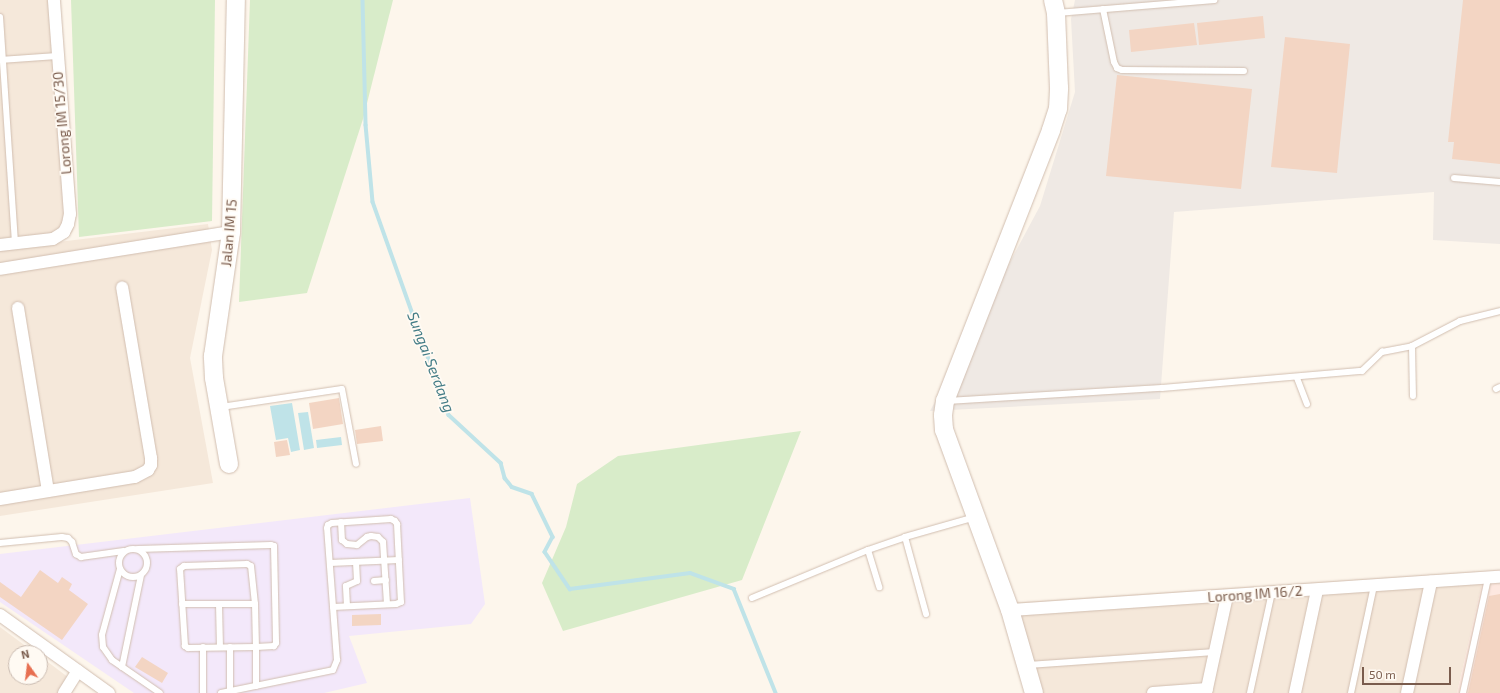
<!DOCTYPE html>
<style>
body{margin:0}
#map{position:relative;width:1500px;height:693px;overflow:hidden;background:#fdf6ec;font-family:"Exo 2",sans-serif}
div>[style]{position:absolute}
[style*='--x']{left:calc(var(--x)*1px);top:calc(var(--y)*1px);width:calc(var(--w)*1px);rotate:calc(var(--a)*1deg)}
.residential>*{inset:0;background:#f5e8da}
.commercial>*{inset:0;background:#fde8e0}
.industrial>*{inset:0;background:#efe9e4}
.education>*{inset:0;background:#f3e8fa}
.green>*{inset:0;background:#d8ecc9}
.water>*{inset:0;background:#bfe3e8}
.stream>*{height:3.5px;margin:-1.75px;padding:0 1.75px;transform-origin:1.75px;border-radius:1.75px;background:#bfe3e8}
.building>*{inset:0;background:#f3d5c3}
.roads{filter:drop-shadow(0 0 1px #d1beb0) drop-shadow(0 0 1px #d1beb0)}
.lane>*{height:6px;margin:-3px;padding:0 3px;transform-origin:3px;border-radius:3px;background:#fff}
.lane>.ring{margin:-3px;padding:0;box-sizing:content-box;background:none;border:6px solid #fff;border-radius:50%}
.street>*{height:12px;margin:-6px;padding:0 6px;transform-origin:6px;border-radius:6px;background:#fff}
.secondary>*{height:18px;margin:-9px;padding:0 9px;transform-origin:9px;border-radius:9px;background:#fff}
span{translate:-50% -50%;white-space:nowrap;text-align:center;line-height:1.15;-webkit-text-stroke:3.5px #fffaf3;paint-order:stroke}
.street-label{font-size:14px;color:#7a5c4d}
.water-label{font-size:15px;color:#437c86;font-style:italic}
.north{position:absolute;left:8px;top:645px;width:40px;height:40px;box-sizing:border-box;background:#fffaf3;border:1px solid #cabbb1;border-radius:50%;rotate:346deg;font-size:11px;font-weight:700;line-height:16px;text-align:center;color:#7a5c4d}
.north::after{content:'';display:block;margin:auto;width:14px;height:18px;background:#e76f51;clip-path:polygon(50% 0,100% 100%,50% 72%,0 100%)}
.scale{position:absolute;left:1362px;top:667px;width:89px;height:18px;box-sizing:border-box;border:2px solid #7a5c4d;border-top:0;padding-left:5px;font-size:12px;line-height:14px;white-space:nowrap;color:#7a5c4d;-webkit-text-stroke:3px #fffaf3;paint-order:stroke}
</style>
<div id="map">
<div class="residential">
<i style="clip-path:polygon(0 0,60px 0,77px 215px,73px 231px,68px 237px,58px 242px,208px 224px,212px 250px,190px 358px,213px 483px,0 516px)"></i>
<i style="clip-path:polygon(1485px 571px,1457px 693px,1032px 693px,1010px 603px)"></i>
<i style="clip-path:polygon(0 627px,35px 653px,16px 653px,16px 677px,40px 677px,40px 656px,77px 684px,72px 693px,0 693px)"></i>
</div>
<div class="commercial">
<i style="clip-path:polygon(1500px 570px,1500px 693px,1457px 693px,1485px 571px)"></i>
</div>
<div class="industrial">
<i style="clip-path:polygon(1075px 0,1500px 0,1500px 244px,1433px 240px,1434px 192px,1174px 212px,1160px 399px,930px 411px,1040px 206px,1075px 92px,1071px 19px)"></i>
</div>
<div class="education">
<i style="clip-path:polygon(470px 498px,485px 604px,471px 624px,349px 636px,367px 683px,324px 693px,134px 693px,0 602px,0 554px)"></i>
</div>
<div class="green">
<i style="clip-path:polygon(71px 0,215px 0,212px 221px,79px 237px)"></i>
<i style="clip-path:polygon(250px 0,393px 0,363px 119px,307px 293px,239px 302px)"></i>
<i style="clip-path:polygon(801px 431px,742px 580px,563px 631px,542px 583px,566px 527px,577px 484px,618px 456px)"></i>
</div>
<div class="water">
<i style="clip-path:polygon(292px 403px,300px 450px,291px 452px,288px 438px,276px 440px,270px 406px)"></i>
<i style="clip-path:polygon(308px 412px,314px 448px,304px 450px,298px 413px)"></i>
<i style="clip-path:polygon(341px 437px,342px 445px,317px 448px,316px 440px)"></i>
</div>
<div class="stream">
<i style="--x:363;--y:0;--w:125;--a:88.6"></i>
<i style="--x:366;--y:125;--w:77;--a:84.8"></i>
<i style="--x:373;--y:202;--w:226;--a:70.4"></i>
<i style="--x:449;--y:415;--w:71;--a:42.7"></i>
<i style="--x:501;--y:463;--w:16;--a:75"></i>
<i style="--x:505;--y:478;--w:11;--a:52"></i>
<i style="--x:512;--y:487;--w:21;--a:19"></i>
<i style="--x:532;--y:494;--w:48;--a:64"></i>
<i style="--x:553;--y:537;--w:17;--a:118"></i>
<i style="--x:545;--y:552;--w:45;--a:56"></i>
<i style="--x:570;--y:589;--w:121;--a:-7.6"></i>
<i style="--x:690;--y:573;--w:47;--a:20"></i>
<i style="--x:734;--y:589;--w:112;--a:68"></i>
</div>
<div class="building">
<i style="clip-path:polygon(1463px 0,1500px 0,1500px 164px,1452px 159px,1454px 142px,1448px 142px)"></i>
<i style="clip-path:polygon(1263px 16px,1265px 38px,1199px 45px,1197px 23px)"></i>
<i style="clip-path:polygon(1194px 23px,1197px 45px,1131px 52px,1129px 30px)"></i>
<i style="clip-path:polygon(1285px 37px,1350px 44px,1337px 173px,1271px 167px)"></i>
<i style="clip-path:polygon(1117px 75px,1252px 89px,1241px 189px,1106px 176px)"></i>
<i style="clip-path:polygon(339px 398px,343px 424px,313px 429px,309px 403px)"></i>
<i style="clip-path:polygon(381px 426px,383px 441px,357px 444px,355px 430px)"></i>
<i style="clip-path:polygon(287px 440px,290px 455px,276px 457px,274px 442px)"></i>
<i style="clip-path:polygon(40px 570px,58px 583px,62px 577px,72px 584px,69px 590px,88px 604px,62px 640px,0 597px,0 582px,21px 597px)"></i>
<i style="clip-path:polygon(1500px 594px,1500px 693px,1468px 693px,1489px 596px)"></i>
<i style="clip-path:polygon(381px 614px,381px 625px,352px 626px,352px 615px)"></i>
<i style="clip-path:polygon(142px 657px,168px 673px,162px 683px,135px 667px)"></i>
</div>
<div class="roads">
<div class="lane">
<i style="--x:1103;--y:9;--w:54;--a:78.3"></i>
<i style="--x:1114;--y:62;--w:7;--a:63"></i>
<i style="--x:1117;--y:68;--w:5;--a:22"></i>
<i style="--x:1122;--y:70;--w:122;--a:0.5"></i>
<i style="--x:1057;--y:13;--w:158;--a:-4.7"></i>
<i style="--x:0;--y:17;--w:226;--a:86.2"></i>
<i style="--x:0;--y:60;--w:57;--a:-4"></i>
<i style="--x:1454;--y:178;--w:46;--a:5"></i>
<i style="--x:1412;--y:346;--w:50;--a:88.9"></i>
<i style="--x:1297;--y:378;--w:28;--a:69"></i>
<i style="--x:1496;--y:389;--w:4;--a:-27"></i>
<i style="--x:947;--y:401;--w:215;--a:-3.5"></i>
<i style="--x:1162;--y:388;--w:201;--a:-4.9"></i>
<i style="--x:1362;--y:371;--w:28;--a:-44"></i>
<i style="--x:1382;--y:352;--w:31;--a:-11"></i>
<i style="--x:1412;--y:346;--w:54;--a:-27.5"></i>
<i style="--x:1460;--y:321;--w:41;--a:-14"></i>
<i style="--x:221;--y:407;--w:122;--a:-8.5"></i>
<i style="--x:342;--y:389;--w:76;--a:79.4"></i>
<i style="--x:341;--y:522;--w:18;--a:87"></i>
<i style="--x:342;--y:540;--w:6;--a:39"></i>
<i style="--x:347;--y:544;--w:10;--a:6"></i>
<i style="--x:357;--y:545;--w:13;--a:-39"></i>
<i style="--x:367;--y:537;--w:4;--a:-14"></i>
<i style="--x:371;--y:536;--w:7;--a:8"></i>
<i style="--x:378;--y:537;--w:7;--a:45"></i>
<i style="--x:383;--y:542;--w:62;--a:86.3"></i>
<i style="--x:905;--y:537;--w:80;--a:74.7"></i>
<i style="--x:0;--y:543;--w:62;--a:-5.5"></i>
<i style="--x:62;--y:537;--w:6;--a:9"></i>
<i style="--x:68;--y:538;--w:6;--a:45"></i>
<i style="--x:72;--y:542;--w:13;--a:72"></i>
<i style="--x:76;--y:554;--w:6;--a:31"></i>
<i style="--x:81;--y:557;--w:43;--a:-7.9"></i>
<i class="ring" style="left:119px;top:549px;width:22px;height:22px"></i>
<i style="--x:138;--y:549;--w:133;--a:-1.7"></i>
<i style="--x:271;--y:545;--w:3;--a:18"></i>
<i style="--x:274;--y:546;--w:97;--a:88.8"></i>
<i style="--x:276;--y:643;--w:4;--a:124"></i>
<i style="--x:274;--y:646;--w:18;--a:177"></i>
<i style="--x:256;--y:647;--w:68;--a:179.2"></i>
<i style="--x:188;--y:648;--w:4;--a:-146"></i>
<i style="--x:185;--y:646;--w:77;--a:-93.7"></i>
<i style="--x:180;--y:569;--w:5;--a:-37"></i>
<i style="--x:184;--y:566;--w:63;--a:-1.8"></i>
<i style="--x:247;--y:564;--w:4;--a:27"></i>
<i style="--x:251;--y:566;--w:38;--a:84"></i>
<i style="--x:255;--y:604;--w:43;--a:88.7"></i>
<i style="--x:256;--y:647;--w:39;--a:90"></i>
<i style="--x:868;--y:550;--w:39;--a:73"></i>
<i style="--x:330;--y:563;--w:69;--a:-2.5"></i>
<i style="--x:120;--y:569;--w:68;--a:105.3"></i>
<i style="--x:102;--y:635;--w:12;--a:85"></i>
<i style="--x:103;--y:647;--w:16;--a:55"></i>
<i style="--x:112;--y:660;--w:58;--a:34.5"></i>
<i style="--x:374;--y:581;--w:12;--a:-5"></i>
<i style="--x:752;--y:598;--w:126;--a:-22.5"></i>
<i style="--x:868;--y:550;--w:39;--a:-19"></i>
<i style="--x:905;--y:537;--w:73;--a:-15.9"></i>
<i style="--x:182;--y:604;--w:73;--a:0"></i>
<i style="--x:219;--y:604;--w:43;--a:88.7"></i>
<i style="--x:347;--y:606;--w:20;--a:-93"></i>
<i style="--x:346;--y:586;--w:12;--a:-24"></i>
<i style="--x:357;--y:581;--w:19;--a:-93"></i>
<i style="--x:203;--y:647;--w:46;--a:90"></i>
<i style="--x:230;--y:647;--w:44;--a:90"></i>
<i style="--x:1028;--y:665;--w:187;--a:-4"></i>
<i style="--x:122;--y:667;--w:94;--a:-78.3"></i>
<i style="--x:221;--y:693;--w:114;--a:-11.6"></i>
<i style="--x:333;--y:670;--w:11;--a:-68"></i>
<i style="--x:337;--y:660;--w:132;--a:-94.3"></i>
<i style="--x:327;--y:528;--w:3;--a:-72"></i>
<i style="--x:328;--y:525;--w:4;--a:-27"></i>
<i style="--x:332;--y:523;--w:59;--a:-3.9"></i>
<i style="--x:391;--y:519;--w:4;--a:27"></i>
<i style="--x:395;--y:521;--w:4;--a:56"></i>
<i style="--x:397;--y:524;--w:78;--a:87.1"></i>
<i style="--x:401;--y:602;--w:5;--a:158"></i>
<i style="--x:396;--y:604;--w:63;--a:177.3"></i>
<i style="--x:1250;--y:693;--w:103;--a:-77.7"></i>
<i style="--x:1351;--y:693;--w:109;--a:-77.9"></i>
<i style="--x:1463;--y:693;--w:118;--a:-77.7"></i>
</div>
<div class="street">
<i style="--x:0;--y:245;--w:53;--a:-6.5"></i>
<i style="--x:53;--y:239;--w:13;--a:-32"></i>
<i style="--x:64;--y:232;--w:9;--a:-63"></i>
<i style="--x:68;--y:224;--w:10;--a:-79"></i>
<i style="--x:70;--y:214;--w:215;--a:-94.3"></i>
<i style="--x:0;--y:269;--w:234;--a:-9.1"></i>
<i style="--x:18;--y:308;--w:185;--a:80.7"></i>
<i style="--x:0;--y:499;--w:137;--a:-9.3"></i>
<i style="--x:135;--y:477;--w:15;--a:-28"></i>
<i style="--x:148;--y:470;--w:6;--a:-59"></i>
<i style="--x:151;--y:465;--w:7;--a:-90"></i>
<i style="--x:151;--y:458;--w:173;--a:-99.6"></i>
<i style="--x:1010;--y:610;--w:491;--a:-3.9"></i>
<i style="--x:0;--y:615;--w:134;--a:35.6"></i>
<i style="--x:64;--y:693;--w:26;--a:-58"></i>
<i style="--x:1153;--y:693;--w:54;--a:-4.2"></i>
<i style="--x:1206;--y:693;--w:99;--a:-77.8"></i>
<i style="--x:1295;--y:693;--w:105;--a:-77.9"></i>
<i style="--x:1407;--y:693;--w:114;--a:-77.8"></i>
</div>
<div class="secondary">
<i style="--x:229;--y:464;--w:87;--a:-99.9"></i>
<i style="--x:214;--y:378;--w:22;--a:-93"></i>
<i style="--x:213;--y:356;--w:125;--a:-81.7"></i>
<i style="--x:231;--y:232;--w:232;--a:-88.8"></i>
<i style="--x:1034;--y:693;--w:86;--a:-106.1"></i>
<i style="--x:1010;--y:610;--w:192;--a:-110.1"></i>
<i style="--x:944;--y:430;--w:15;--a:-94"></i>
<i style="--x:943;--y:415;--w:14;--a:-82"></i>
<i style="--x:945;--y:401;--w:291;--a:-68.6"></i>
<i style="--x:1051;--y:130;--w:22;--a:-72"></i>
<i style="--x:1058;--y:109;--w:21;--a:-87"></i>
<i style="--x:1059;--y:88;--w:75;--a:-92.3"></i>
<i style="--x:1056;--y:13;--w:13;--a:-103"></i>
</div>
</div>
<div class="street-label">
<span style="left:62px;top:123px;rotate:-95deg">Lorong IM 15/30</span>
<span style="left:229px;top:233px;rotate:-85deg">Jalan IM 15</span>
<span style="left:1255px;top:594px;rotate:-4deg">Lorong IM 16/2</span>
</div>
<div class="water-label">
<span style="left:431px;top:362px;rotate:69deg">Sungai Serdang</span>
</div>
<div class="north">N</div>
<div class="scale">50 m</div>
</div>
